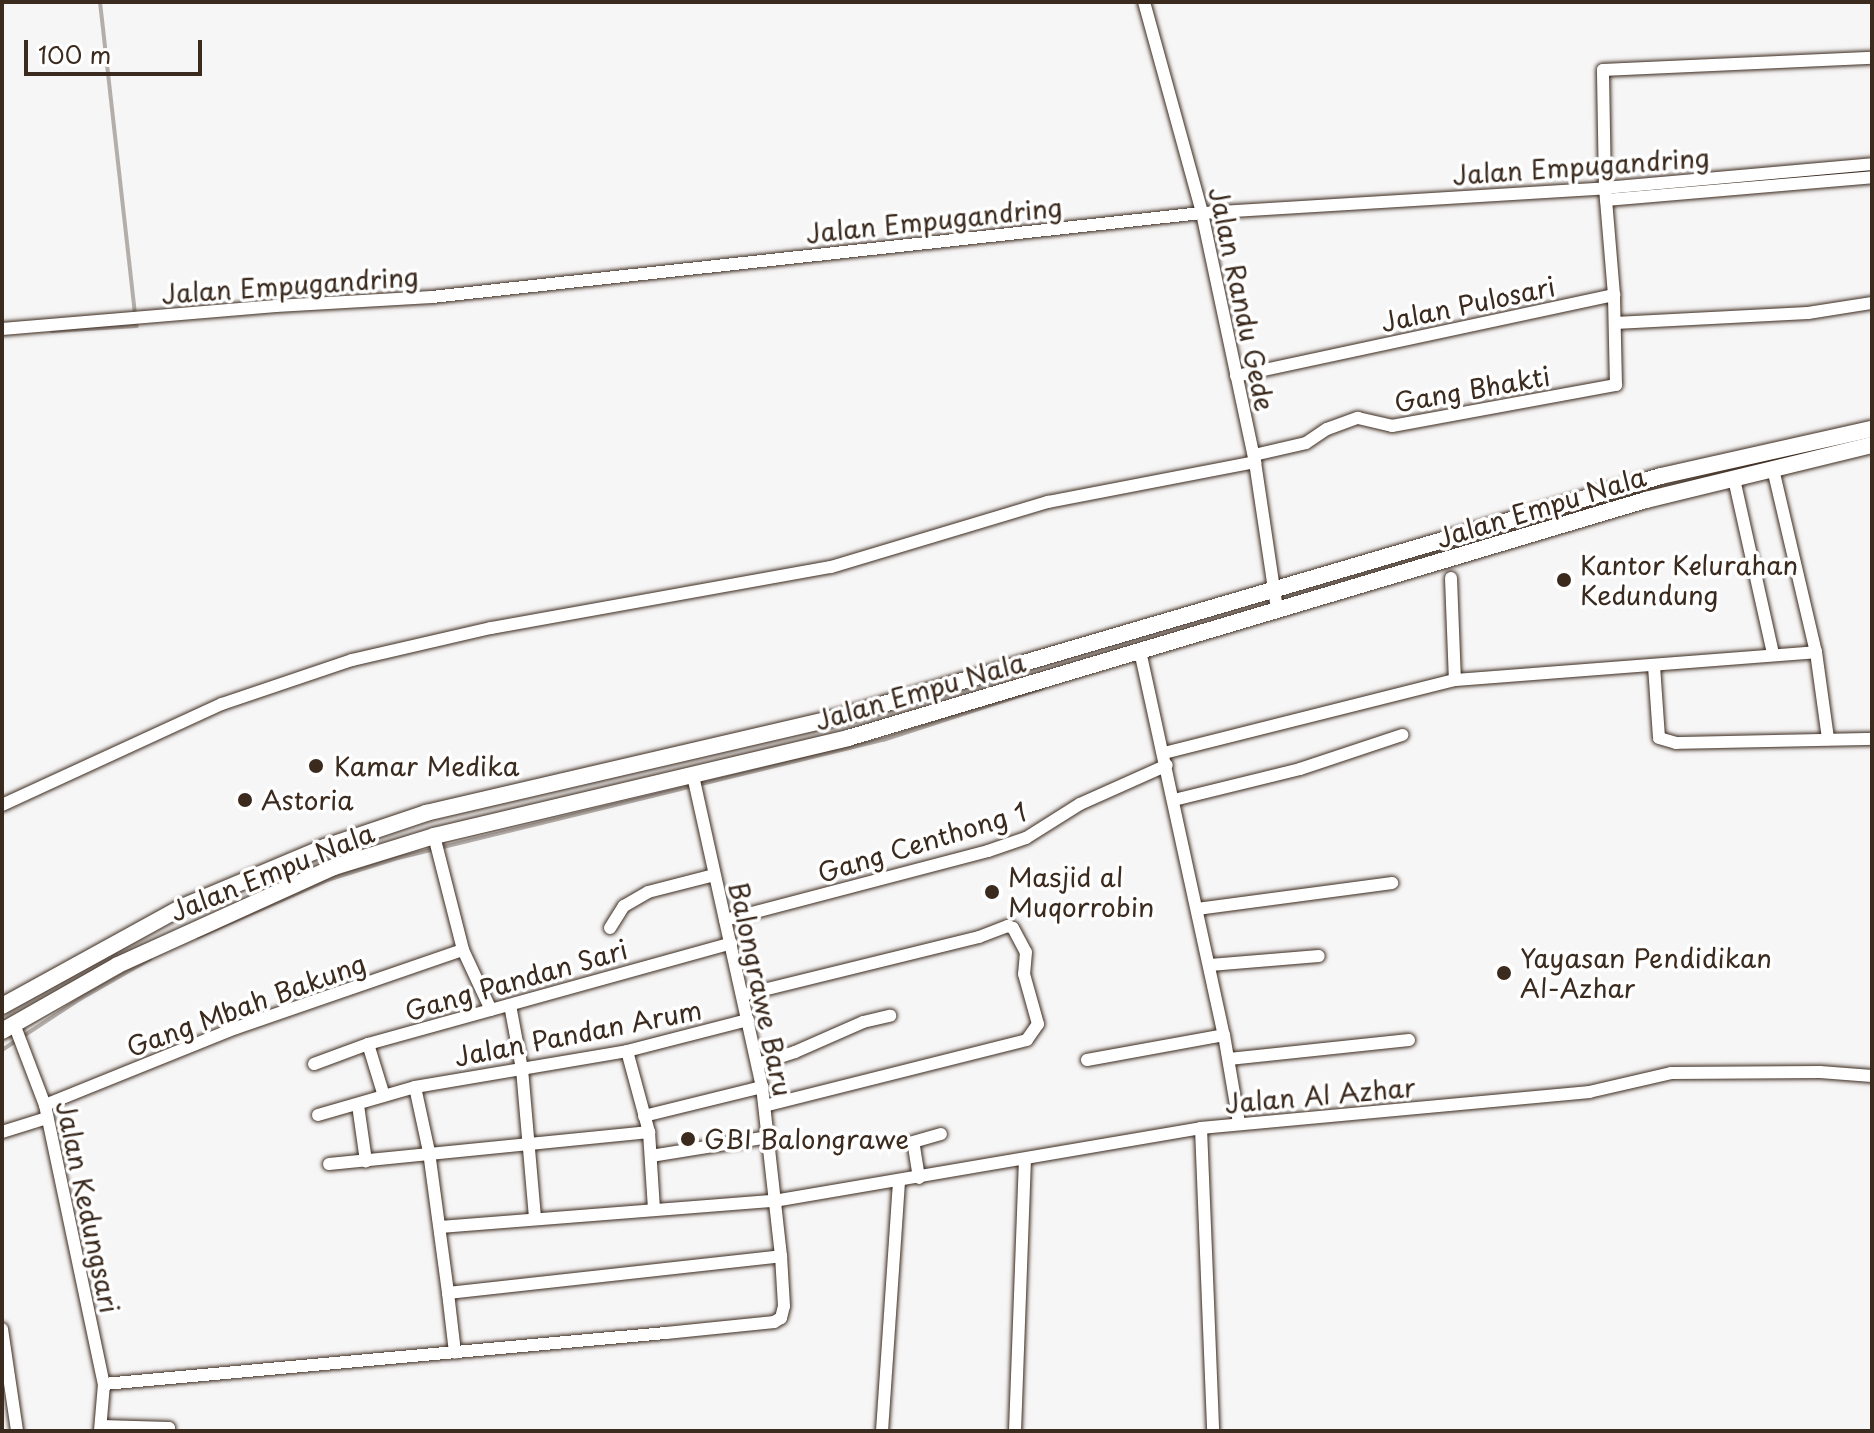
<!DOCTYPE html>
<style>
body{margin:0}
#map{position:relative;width:1874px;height:1433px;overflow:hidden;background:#f7f6f6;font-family:"Playpen Sans",sans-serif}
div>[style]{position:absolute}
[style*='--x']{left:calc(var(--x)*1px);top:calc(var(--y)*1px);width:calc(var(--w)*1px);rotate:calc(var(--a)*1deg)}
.stream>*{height:4px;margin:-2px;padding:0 2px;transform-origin:2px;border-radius:2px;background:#b4aeaa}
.roads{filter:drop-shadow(0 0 2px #3b2a1e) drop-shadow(0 0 2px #3b2a1e)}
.minor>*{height:12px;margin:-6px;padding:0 6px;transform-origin:6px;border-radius:6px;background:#fff}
.major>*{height:16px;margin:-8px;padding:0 8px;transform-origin:8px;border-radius:8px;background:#fff}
.dots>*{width:22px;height:22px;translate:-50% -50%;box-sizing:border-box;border:4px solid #fff;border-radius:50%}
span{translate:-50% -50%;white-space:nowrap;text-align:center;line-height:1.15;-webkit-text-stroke:7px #fff;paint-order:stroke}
.street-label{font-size:26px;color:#3b2a1e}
.poi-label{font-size:26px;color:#3b2a1e}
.left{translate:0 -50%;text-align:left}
.frame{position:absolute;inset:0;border:4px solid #3b2a1e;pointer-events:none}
.scale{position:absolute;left:24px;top:40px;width:178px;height:36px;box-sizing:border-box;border:4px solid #3b2a1e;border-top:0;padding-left:10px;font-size:24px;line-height:28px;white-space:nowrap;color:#3b2a1e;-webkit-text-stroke:6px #fff;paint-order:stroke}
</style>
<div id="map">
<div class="stream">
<i style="--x:100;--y:2;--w:314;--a:83.6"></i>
<i style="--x:52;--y:331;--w:85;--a:-3.4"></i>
<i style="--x:198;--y:937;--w:141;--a:-23.8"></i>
<i style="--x:327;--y:880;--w:74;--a:-17.2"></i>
<i style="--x:398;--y:858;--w:499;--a:-13.7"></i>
<i style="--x:883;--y:740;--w:168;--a:-18"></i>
<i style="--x:2;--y:1050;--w:93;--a:-33.2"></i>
<i style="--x:80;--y:999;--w:81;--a:-29.7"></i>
</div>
<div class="roads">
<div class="minor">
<i style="--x:1144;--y:2;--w:219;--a:74.6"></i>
<i style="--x:1202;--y:213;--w:255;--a:78"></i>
<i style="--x:1255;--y:462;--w:150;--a:81.5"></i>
<i style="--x:1606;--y:200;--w:267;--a:-4.9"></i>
<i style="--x:1615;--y:323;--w:193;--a:-3"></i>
<i style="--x:1808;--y:313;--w:65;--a:-8.9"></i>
<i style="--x:2;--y:329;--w:275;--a:-4.8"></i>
<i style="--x:276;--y:306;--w:156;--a:-3.3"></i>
<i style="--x:432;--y:297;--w:775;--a:-6.23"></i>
<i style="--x:1202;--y:213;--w:404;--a:-3.5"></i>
<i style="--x:1605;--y:188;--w:268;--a:-5.1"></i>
<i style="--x:1236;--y:376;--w:387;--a:-12.1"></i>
<i style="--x:1614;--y:295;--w:107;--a:-94.8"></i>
<i style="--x:1605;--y:188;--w:118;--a:-91"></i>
<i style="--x:1603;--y:70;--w:269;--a:-2.6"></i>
<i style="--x:1254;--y:455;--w:53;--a:-13"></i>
<i style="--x:1306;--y:443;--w:25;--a:-34"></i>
<i style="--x:1327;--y:429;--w:33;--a:-20"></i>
<i style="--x:1358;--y:418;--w:35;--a:13"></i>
<i style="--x:1392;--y:426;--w:228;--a:-10.4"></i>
<i style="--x:1616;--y:385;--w:90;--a:-91.3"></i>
<i style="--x:1773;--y:469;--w:188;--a:76.8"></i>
<i style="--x:1734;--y:479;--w:178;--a:77.4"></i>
<i style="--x:1451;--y:578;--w:102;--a:87.8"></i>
<i style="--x:1140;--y:651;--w:393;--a:77.7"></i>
<i style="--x:1224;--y:1035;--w:89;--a:80.3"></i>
<i style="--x:1654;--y:666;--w:72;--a:86"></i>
<i style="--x:1659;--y:738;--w:18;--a:16"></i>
<i style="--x:1676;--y:743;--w:196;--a:-1.2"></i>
<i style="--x:1164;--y:753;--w:300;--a:-14.1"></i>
<i style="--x:1455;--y:680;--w:362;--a:-4.4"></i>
<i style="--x:1816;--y:652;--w:88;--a:82.1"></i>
<i style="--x:1174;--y:800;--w:130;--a:-13.8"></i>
<i style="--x:1300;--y:769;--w:108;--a:-18.4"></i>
<i style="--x:2;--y:805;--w:242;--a:-24.7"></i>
<i style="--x:222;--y:704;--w:137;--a:-18.7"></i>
<i style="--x:352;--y:660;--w:143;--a:-13"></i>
<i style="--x:491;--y:628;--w:345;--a:-10.2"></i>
<i style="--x:831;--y:567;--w:227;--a:-16.7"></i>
<i style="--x:1048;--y:502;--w:211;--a:-10.9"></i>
<i style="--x:434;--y:836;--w:118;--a:75.7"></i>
<i style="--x:463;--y:950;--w:66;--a:65"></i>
<i style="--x:1197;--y:909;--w:197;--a:-7.6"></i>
<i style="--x:725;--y:920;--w:272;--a:-14.7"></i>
<i style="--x:988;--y:851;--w:40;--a:-18.9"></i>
<i style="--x:1026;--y:838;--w:64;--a:-32.2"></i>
<i style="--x:1080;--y:804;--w:95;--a:-24.1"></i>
<i style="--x:610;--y:928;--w:26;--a:-58"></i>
<i style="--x:624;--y:906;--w:28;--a:-30"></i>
<i style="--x:648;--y:892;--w:68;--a:-14.4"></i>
<i style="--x:1210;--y:965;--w:109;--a:-4.7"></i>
<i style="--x:743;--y:995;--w:243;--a:-13.8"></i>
<i style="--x:979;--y:937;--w:31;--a:-21"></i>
<i style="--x:1008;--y:926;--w:5;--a:22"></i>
<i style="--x:1013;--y:928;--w:27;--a:62"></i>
<i style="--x:1026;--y:952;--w:22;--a:95"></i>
<i style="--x:1024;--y:974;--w:52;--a:74.4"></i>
<i style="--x:1038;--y:1024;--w:19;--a:125"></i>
<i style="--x:1027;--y:1040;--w:270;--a:165.9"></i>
<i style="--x:510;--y:1005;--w:65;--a:79.4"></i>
<i style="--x:522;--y:1069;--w:149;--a:85"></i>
<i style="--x:14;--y:1024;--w:87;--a:69.1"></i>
<i style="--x:45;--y:1105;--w:285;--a:78.1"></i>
<i style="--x:104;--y:1384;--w:47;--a:94.9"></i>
<i style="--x:368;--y:1044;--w:54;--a:72.9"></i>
<i style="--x:627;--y:1051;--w:84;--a:74.8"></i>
<i style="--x:649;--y:1132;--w:77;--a:86.3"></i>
<i style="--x:1229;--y:1059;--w:181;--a:-6"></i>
<i style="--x:1087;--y:1060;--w:139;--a:-10.3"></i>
<i style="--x:314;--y:1064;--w:58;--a:-20.3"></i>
<i style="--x:368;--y:1044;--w:377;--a:-15.5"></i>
<i style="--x:758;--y:1064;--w:39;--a:-18"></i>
<i style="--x:795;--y:1052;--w:74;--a:-23.8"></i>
<i style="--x:863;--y:1022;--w:28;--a:-13"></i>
<i style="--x:415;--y:1087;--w:66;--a:77.8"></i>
<i style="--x:429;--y:1152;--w:142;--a:82.3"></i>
<i style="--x:448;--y:1293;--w:335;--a:-6.3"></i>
<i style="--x:45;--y:1105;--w:206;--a:-22"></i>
<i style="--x:236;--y:1028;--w:240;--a:-19"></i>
<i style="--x:358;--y:1105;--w:57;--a:81.9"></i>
<i style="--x:318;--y:1115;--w:101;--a:-16.1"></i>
<i style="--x:415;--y:1087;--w:215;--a:-9.6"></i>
<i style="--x:627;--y:1051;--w:125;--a:-14.4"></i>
<i style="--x:644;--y:1116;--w:122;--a:-13.8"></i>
<i style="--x:1201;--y:1128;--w:303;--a:87.7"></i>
<i style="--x:2;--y:1132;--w:47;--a:-17.3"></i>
<i style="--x:651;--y:1156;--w:119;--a:-9.2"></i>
<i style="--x:329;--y:1164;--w:322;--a:-5.7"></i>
<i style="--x:919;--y:1178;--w:36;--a:-99"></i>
<i style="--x:913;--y:1142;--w:29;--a:-16"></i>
<i style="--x:440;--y:1227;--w:335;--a:-4.5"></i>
<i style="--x:774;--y:1201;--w:433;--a:-9.7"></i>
<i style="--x:1201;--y:1128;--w:390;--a:-5.3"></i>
<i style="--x:1589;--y:1092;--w:84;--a:-13"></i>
<i style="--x:1671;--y:1073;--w:149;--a:-0.4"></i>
<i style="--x:1820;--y:1072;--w:52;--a:4.4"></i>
<i style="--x:448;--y:1293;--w:60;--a:83.3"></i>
<i style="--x:2;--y:1329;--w:103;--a:81.6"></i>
<i style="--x:104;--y:1384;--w:564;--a:-5.19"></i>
<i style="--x:666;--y:1333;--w:109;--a:-5.8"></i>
<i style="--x:774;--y:1322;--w:8;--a:-30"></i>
<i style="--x:781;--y:1318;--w:12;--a:-76"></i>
<i style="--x:784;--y:1306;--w:50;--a:-93.4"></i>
<i style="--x:781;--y:1256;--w:170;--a:-96.4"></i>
<i style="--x:762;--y:1087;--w:319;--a:-102.5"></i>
<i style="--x:101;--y:1426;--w:68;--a:1.7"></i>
<i style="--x:169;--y:1428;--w:3;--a:108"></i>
<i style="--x:882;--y:1431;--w:251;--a:-86.1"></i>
<i style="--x:1015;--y:1431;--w:272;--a:-87.9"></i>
</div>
<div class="major">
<i style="--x:2;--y:1006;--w:205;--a:-28.8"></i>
<i style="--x:182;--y:907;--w:155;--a:-22.8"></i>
<i style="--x:325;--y:847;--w:107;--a:-18.6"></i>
<i style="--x:426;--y:813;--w:428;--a:-13.1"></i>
<i style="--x:843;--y:716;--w:852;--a:-16.35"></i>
<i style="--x:1661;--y:476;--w:216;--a:-12.6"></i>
<i style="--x:2;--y:1031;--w:133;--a:-29.6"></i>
<i style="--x:118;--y:965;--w:237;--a:-24.4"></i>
<i style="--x:334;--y:867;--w:105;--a:-17.2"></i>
<i style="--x:434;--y:836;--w:425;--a:-13.3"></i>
<i style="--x:848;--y:738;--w:833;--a:-16.61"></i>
<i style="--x:1646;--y:500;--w:233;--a:-13.7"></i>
</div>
</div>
<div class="dots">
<i style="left:1564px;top:580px;background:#3b2a1e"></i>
<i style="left:316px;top:766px;background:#3b2a1e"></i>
<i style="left:245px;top:800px;background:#3b2a1e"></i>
<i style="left:992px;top:892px;background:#3b2a1e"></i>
<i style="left:1504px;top:973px;background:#3b2a1e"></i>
<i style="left:688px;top:1139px;background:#3b2a1e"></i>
</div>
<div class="street-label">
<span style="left:1581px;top:166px;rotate:-4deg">Jalan Empugandring</span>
<span style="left:934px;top:220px;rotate:-6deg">Jalan Empugandring</span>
<span style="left:290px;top:285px;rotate:-4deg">Jalan Empugandring</span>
<span style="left:1242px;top:299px;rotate:78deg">Jalan Randu Gede</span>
<span style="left:1468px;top:304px;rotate:-12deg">Jalan Pulosari</span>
<span style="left:1472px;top:389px;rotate:-10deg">Gang Bhakti</span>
<span style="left:1541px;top:507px;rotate:-17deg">Jalan Empu Nala</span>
<span style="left:920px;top:691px;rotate:-16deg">Jalan Empu Nala</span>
<span style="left:922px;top:842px;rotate:-17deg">Gang Centhong 1</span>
<span style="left:272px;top:872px;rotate:-22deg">Jalan Empu Nala</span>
<span style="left:516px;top:980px;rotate:-16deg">Gang Pandan Sari</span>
<span style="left:761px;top:989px;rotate:78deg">Balongrawe Baru</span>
<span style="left:246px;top:1005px;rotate:-20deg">Gang Mbah Bakung</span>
<span style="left:578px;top:1033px;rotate:-11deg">Jalan Pandan Arum</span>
<span style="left:1320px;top:1095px;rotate:-5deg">Jalan Al Azhar</span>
<span style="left:88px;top:1207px;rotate:78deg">Jalan Kedungsari</span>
</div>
<div class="poi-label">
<span class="left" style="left:1580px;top:580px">Kantor Kelurahan<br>Kedundung</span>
<span class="left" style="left:334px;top:766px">Kamar Medika</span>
<span class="left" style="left:261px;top:800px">Astoria</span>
<span class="left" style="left:1008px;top:892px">Masjid al<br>Muqorrobin</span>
<span class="left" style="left:1520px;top:973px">Yayasan Pendidikan<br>Al-Azhar</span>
<span class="left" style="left:704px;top:1139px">GBI Balongrawe</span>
</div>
<div class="frame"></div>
<div class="scale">100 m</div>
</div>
